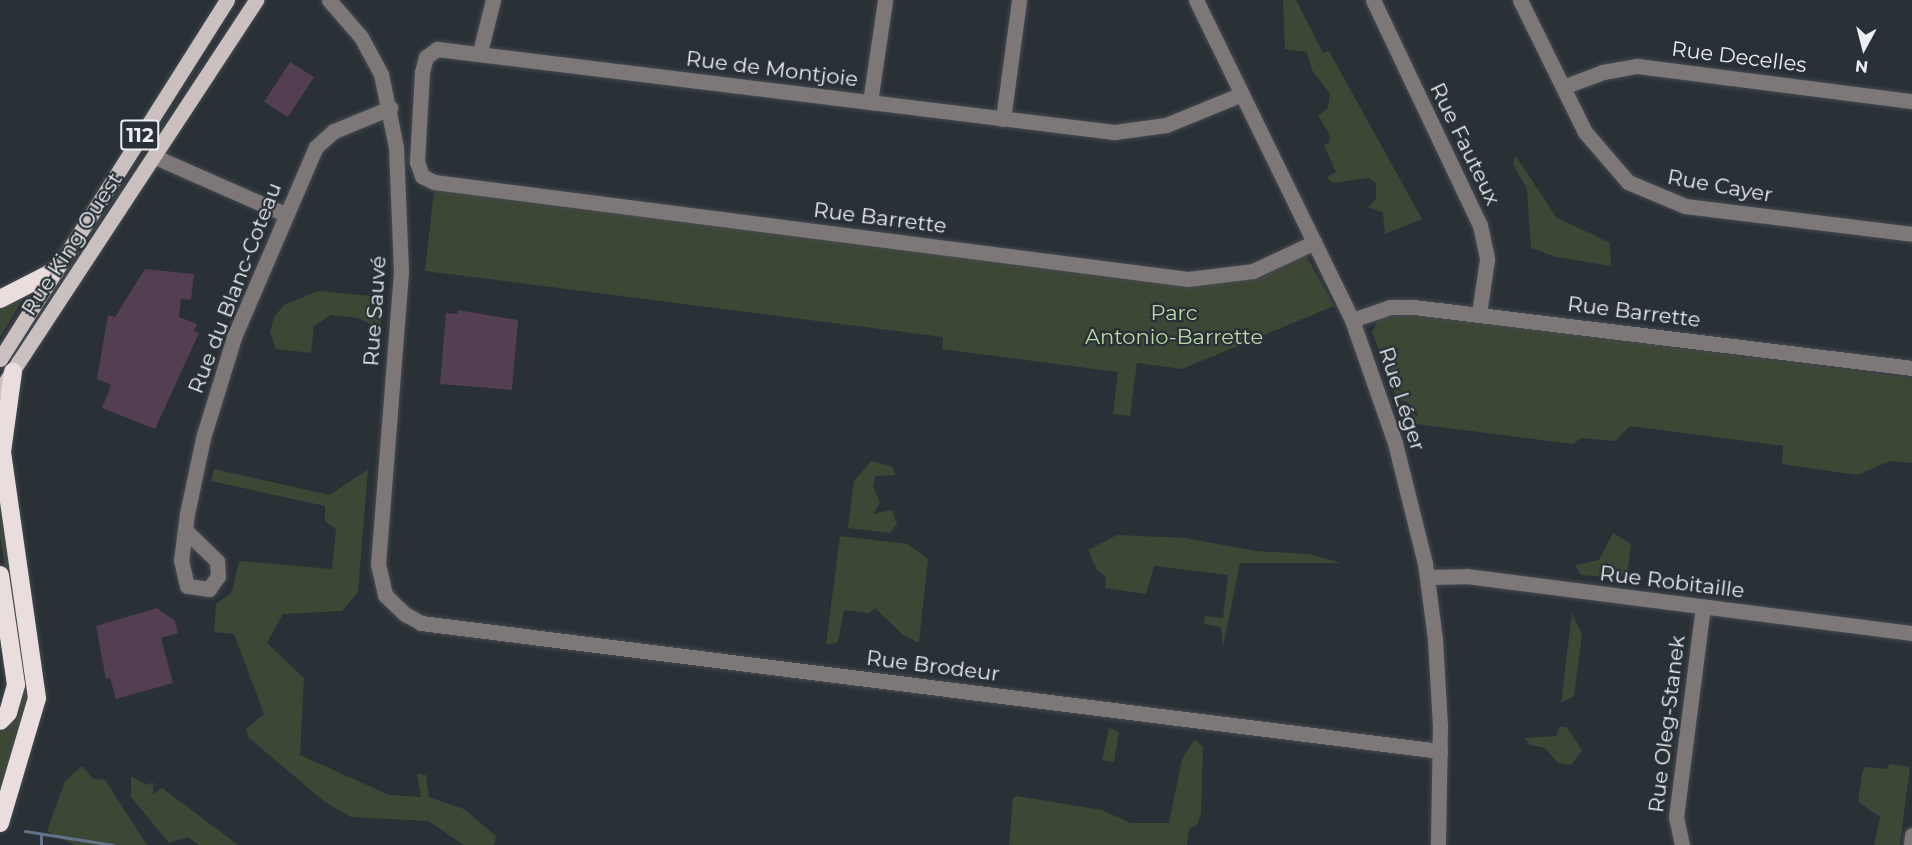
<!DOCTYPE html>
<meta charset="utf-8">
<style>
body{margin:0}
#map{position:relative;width:1912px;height:845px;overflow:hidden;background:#293036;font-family:Montserrat,sans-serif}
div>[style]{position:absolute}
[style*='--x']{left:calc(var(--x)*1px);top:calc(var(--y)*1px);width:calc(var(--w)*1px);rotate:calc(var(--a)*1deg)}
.green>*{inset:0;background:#3d4735}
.stream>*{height:3px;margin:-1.5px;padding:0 1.5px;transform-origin:1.5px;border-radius:1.5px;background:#62748c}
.building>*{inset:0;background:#543e51}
.roads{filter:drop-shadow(0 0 2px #444b50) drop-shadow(0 0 2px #444b50)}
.minor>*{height:15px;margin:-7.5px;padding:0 7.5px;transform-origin:7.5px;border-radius:7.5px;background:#7d7778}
.major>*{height:15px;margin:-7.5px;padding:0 7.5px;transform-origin:7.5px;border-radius:7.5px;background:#cbc0c0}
.highway>*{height:18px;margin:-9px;padding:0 9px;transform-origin:9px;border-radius:9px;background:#eadddd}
span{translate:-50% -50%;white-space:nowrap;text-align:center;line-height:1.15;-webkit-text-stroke:4.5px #293036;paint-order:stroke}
.shield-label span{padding:2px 4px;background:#293036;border:2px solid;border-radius:4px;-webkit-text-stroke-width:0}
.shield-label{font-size:20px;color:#ebeff3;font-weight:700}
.street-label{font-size:21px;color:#ebeff3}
.park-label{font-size:21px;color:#bed8a6}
.north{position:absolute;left:1834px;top:18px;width:60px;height:60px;-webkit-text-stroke:4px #293036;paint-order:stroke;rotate:187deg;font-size:16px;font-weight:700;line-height:24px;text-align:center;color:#ebeff3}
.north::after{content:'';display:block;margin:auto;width:21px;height:27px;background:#ebeff3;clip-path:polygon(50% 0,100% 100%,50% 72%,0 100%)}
</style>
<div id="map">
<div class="green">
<i style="clip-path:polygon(1283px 0,1296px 0,1323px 53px,1329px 51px,1422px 219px,1385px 234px,1383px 213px,1368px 207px,1376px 199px,1376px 183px,1368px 178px,1333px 183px,1327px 177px,1336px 172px,1324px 145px,1329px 143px,1330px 135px,1318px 116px,1328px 108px,1330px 94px,1312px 70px,1307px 52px,1285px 49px)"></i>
<i style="clip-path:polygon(1515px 155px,1556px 217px,1610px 243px,1611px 266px,1556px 257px,1531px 248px,1527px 189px,1513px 164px)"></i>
<i style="clip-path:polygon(434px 190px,1194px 285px,1238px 280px,1306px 255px,1334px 306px,1182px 369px,1137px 363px,1130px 416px,1113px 414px,1118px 372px,942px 349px,943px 337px,425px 271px)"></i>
<i style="clip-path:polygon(318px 291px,370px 296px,380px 302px,381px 329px,358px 318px,331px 315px,314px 326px,311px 353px,276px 349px,270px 332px,274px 317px,284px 305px)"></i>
<i style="clip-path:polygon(22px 297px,23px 299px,0 337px,0 307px)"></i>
<i style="clip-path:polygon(1412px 314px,1912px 378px,1912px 463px,1890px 461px,1857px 475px,1782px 464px,1783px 446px,1630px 426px,1615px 441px,1581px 438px,1573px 444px,1416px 424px,1407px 402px,1397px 400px,1372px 332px,1379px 318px)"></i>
<i style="clip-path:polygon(871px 461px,893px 467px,895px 475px,876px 476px,873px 486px,880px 503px,873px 514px,892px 510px,897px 524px,890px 533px,848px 528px,854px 481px)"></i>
<i style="clip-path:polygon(214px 469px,330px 495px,368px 469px,358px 592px,342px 611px,283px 614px,267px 643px,304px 678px,300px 755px,389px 795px,421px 797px,417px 774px,426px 775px,429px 797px,464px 809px,496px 836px,494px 845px,464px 845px,428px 821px,351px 817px,325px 802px,249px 738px,246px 729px,264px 714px,234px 634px,214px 632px,216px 604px,232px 592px,239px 561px,332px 569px,336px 529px,325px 521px,325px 506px,211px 481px)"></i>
<i style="clip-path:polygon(0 485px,30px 674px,28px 703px,0 807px,0 733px,19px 708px,24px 682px,0 537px)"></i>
<i style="clip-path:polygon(1613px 533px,1631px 544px,1627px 574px,1615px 578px,1581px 575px,1575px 565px,1599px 560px)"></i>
<i style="clip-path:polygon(1117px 535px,1186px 538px,1255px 551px,1309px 554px,1341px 563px,1240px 563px,1223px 647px,1221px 627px,1204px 624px,1205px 616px,1223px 618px,1228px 575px,1154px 566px,1146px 594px,1105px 588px,1106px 577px,1097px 570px,1088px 550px)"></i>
<i style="clip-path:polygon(840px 536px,907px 544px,928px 559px,919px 643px,902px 634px,875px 608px,869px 613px,844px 610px,838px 642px,826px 645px)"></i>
<i style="clip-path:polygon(1572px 613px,1582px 635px,1574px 696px,1561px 703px)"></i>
<i style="clip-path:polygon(1560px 727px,1566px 727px,1582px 750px,1571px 765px,1558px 763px,1545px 748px,1530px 745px,1525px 738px,1556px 736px)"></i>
<i style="clip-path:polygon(1109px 728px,1119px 732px,1114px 762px,1102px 760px)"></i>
<i style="clip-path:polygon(1195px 739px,1203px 748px,1201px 813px,1197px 825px,1189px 829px,1187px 845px,1009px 845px,1013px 798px,1017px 796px,1102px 810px,1130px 823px,1169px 823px,1182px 759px)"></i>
<i style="clip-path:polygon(1890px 764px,1910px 767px,1900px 845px,1874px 845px,1880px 817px,1858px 802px,1862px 773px,1865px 767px,1886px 769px)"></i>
<i style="clip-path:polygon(82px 766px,93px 779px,105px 780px,147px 845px,75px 845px,47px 831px,65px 781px)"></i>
<i style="clip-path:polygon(131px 776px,147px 785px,153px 782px,153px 794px,162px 788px,238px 845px,199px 845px,188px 837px,169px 843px,131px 797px)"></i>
</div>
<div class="stream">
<i style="--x:25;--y:831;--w:89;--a:9"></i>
<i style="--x:41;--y:835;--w:10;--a:90"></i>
</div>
<div class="building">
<i style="clip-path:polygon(290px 62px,314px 77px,288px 117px,264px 102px)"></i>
<i style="clip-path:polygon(145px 269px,194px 274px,191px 300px,181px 299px,179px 317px,197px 324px,194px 331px,199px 333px,155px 429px,102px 408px,111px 385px,97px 379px,108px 315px,115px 317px)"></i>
<i style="clip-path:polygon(458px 310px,518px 320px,512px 390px,440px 384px,446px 313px,457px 314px)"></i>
<i style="clip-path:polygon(157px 608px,175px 621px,178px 633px,161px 638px,173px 683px,116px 699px,110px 678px,106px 679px,96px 626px)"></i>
</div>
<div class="roads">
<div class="minor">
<i style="--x:329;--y:0;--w:49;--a:49.1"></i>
<i style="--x:361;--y:37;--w:42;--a:61.6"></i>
<i style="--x:381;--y:74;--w:75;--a:78.4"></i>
<i style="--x:396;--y:147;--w:125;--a:87.7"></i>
<i style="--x:401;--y:272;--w:293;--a:94.5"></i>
<i style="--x:378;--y:564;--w:32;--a:77"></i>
<i style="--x:385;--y:595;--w:28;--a:44"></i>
<i style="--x:405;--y:614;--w:18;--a:29"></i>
<i style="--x:421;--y:623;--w:1027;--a:7.16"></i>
<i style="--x:1196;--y:0;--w:356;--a:64"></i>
<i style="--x:1352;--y:320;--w:130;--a:70.7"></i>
<i style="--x:1395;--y:443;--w:124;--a:76"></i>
<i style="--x:1425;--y:563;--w:77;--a:82.5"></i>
<i style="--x:1435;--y:639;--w:87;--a:86.7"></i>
<i style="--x:1440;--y:726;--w:119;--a:91"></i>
<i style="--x:1373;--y:0;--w:249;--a:64.6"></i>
<i style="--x:1480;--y:225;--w:35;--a:78"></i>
<i style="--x:1487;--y:259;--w:56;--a:98.3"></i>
<i style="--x:1520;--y:0;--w:147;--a:63.8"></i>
<i style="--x:1585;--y:132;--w:66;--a:49.3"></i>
<i style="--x:1628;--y:182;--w:62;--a:22.8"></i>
<i style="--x:1685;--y:206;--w:229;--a:7"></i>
<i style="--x:480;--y:52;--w:54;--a:-76"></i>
<i style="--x:1563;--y:87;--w:43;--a:-20.6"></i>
<i style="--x:1603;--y:72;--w:35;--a:-10"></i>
<i style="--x:1637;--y:66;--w:277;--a:7.3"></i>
<i style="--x:1242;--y:94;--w:82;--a:157.8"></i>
<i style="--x:1166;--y:125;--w:52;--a:172.3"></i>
<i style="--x:1114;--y:132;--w:682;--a:-173.01"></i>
<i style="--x:437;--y:49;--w:14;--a:144"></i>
<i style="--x:426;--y:57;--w:16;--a:105"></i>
<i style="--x:422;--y:72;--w:90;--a:93.2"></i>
<i style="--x:417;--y:162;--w:15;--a:70"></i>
<i style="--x:422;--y:176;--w:13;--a:27"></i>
<i style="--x:434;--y:182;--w:760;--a:7.33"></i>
<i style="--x:1188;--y:279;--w:65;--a:-7"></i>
<i style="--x:1253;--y:271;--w:68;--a:-25.1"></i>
<i style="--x:870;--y:102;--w:103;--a:-81.6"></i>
<i style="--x:1003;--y:119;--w:120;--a:-82.3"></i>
<i style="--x:155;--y:157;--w:142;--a:23.7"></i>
<i style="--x:1352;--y:320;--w:40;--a:-18.9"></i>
<i style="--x:1390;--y:307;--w:24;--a:0"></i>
<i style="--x:1414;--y:307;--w:502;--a:6.98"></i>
<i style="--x:185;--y:530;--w:45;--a:44.1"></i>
<i style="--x:217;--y:561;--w:15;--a:86"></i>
<i style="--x:218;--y:576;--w:16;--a:125"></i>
<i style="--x:209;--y:589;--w:22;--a:-172"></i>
<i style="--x:187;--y:586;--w:26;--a:-103"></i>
<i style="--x:181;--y:561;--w:31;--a:-83"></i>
<i style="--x:185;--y:530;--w:16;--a:-83"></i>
<i style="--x:187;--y:514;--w:78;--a:-78.1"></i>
<i style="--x:203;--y:438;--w:106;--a:-72.9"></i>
<i style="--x:234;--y:337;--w:207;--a:-66.7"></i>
<i style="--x:316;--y:147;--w:24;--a:-42"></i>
<i style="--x:334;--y:131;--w:61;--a:-22.3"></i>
<i style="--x:1427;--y:577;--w:39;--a:-1"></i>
<i style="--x:1466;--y:576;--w:450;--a:7.3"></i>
<i style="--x:1682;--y:845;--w:29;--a:-102"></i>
<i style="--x:1676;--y:817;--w:212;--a:-82.7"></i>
<i style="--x:1911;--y:845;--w:10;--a:-84"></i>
</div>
<div class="major">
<i style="--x:0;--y:359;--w:425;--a:-57.7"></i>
<i style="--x:0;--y:390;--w:467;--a:-56.7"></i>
</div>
<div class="highway">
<i style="--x:0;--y:299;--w:62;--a:-27"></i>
<i style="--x:0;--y:575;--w:111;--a:81.7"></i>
<i style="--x:16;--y:685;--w:29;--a:106"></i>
<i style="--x:8;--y:713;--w:11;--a:135"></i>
<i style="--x:0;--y:823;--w:130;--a:-73.5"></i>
<i style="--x:37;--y:698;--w:248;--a:-98.1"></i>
<i style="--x:2;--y:452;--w:81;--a:-82.2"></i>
</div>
</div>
<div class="shield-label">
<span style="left:140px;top:135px">112</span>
</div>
<div class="street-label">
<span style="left:1739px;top:57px;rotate:7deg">Rue Decelles</span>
<span style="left:772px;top:69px;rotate:7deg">Rue de Montjoie</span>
<span style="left:1465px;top:144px;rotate:64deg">Rue Fauteux</span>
<span style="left:1720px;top:186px;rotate:10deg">Rue Cayer</span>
<span style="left:880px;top:218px;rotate:7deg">Rue Barrette</span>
<span style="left:72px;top:244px;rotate:-57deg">Rue King Ouest</span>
<span style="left:235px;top:288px;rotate:-69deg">Rue du Blanc-Coteau</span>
<span style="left:375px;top:311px;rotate:-86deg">Rue Sauvé</span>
<span style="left:1634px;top:312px;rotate:7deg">Rue Barrette</span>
<span style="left:1402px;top:399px;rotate:72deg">Rue Léger</span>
<span style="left:1672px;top:582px;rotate:7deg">Rue Robitaille</span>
<span style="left:933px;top:666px;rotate:7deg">Rue Brodeur</span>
<span style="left:1667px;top:724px;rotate:-83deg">Rue Oleg-Stanek</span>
</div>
<div class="park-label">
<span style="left:1174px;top:325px">Parc<br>Antonio-Barrette</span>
</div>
<div class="north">N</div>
</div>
